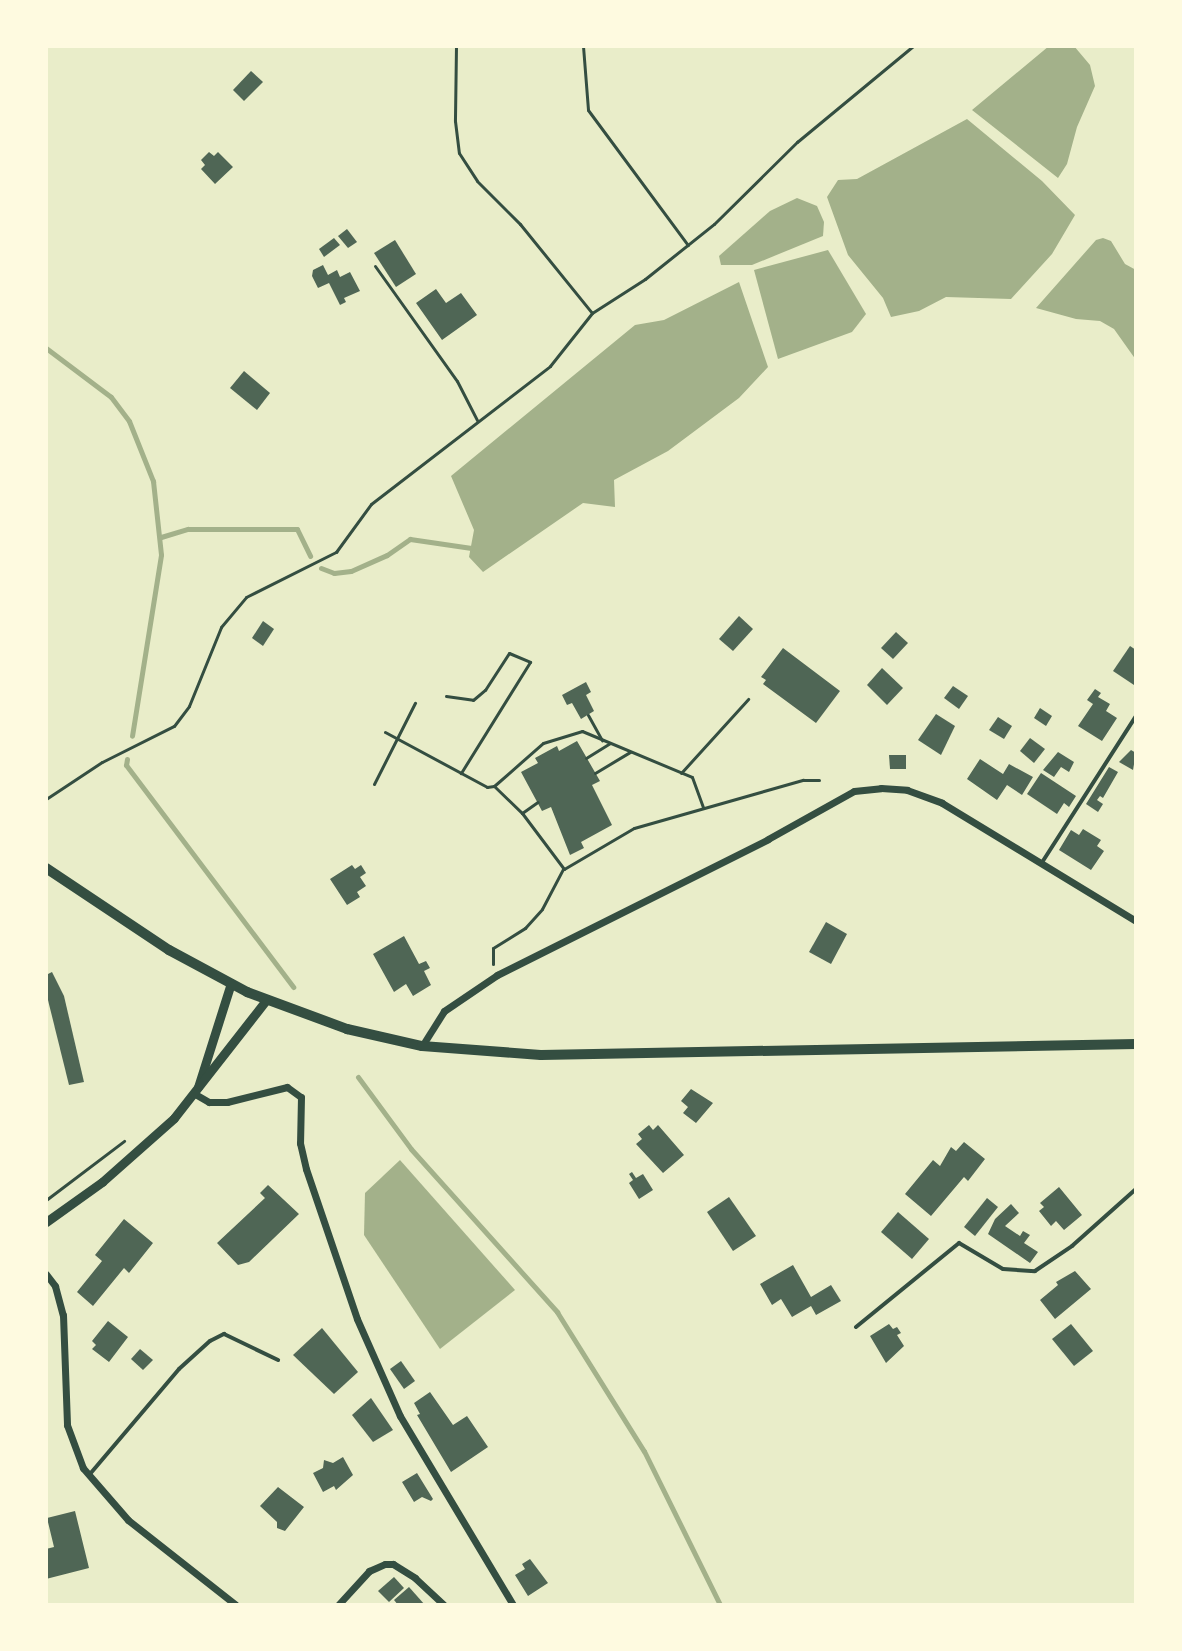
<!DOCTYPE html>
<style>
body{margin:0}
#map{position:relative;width:1182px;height:1651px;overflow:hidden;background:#e9edc9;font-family:"Titillium Web",sans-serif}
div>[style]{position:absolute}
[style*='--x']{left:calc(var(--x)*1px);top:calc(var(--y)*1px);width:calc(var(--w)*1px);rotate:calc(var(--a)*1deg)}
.water>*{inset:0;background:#a3b18a}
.stream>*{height:5px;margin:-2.5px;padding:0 2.5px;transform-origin:2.5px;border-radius:2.5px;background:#a3b18a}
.building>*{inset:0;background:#4f6655}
.path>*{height:3px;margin:-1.5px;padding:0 1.5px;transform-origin:1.5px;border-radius:1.5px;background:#344e41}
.service>*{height:4px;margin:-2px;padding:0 2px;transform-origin:2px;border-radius:2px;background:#344e41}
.minor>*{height:7px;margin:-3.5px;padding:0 3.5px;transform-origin:3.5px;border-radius:3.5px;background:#344e41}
.tertiary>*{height:9px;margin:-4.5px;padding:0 4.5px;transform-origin:4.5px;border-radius:4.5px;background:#344e41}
.secondary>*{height:10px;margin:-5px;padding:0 5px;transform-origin:5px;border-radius:5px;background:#344e41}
span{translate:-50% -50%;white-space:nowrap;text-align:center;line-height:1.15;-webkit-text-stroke:8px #fefae0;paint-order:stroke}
.frame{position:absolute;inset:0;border:48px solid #fefae0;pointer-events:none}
</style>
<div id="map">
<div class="water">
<i style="clip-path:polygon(1049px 46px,1074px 46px,1090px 65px,1095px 86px,1077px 127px,1067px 164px,1058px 178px,972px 110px)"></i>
<i style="clip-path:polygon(967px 119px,1042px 181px,1075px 215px,1052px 254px,1011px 299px,946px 297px,919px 311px,891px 317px,883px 298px,848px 255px,827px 197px,838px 180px,857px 179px)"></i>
<i style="clip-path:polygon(797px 198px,817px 206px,824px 222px,823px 236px,752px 265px,721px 265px,719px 256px,770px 211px)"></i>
<i style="clip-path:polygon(1103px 238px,1111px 241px,1125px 264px,1136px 270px,1136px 360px,1114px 329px,1100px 321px,1076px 319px,1036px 308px,1096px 240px)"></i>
<i style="clip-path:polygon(828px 250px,866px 314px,852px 332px,778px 359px,754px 270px)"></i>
<i style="clip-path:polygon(739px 282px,768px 367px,739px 398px,668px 451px,614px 480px,615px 507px,583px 503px,483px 572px,469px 557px,474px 530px,451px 476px,635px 325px,664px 320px)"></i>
<i style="clip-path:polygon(400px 1160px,515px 1290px,440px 1349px,364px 1235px,365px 1193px)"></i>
</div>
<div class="stream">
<i style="--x:46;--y:348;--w:81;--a:37"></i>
<i style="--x:111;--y:397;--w:30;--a:53"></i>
<i style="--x:129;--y:421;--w:65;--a:68.2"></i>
<i style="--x:153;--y:481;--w:74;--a:83.8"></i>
<i style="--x:161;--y:555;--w:183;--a:99.1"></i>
<i style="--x:161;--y:537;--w:28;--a:-17"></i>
<i style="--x:188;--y:529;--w:109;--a:0"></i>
<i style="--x:297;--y:529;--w:30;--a:64"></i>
<i style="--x:321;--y:568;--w:14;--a:21"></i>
<i style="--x:334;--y:573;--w:17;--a:-7"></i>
<i style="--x:351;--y:571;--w:39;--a:-24"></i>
<i style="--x:387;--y:555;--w:28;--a:-35"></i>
<i style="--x:410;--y:539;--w:62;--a:8.4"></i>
<i style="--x:127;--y:759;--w:6;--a:99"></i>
<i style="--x:126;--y:765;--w:278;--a:53"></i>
<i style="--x:358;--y:1077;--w:89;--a:53.6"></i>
<i style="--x:411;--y:1149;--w:219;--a:48.1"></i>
<i style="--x:557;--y:1312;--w:164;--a:58"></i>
<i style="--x:644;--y:1451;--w:172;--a:63.7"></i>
</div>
<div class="building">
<i style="clip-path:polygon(251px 71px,263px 82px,244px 101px,233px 90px)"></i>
<i style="clip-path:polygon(209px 152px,214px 156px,218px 152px,233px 167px,215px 184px,201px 169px,205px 165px,201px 160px)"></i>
<i style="clip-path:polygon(347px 229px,357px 242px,348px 248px,338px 236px)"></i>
<i style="clip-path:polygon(334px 238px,340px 245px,324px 257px,319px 249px)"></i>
<i style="clip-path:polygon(395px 240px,416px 274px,396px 287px,374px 253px)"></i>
<i style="clip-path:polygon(323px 265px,328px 275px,337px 270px,340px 277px,350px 272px,360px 291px,344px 298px,346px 302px,340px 305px,329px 283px,318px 288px,312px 276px,313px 270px)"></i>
<i style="clip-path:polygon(436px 289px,446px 303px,461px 293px,477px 315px,442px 340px,416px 303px)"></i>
<i style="clip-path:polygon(244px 371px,270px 393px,257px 410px,230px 388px)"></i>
<i style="clip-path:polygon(739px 616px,753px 629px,733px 651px,719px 639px)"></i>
<i style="clip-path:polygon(263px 621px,274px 629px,263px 646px,252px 638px)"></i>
<i style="clip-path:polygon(896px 632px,908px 643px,893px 659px,881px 648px)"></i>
<i style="clip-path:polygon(1130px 646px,1136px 650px,1134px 685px,1113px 671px)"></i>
<i style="clip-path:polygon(783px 648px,840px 691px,816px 723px,763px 684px,766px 680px,761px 677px)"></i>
<i style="clip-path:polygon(882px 668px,903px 688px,887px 705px,867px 685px)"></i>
<i style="clip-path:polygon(586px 682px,591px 692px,586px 695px,594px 711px,581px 719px,572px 703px,567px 705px,562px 695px)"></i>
<i style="clip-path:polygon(953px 686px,968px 696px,959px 709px,944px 698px)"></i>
<i style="clip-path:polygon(1095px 689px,1101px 693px,1098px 697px,1110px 704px,1106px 711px,1117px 718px,1102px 741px,1078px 726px,1093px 704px,1087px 700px)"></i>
<i style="clip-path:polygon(1040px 708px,1052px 716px,1046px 726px,1034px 718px)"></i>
<i style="clip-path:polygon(936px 714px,955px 726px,941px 755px,918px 740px)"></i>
<i style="clip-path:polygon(998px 717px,1012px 726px,1004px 739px,989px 730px)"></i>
<i style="clip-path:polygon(1030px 738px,1045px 749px,1034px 763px,1020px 751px)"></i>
<i style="clip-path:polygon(577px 741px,600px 781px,592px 785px,612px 825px,581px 842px,584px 848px,570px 855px,551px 807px,542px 811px,521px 772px,538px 763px,535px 758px,557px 746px,559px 751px)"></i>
<i style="clip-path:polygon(1131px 750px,1136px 753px,1133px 770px,1119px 762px)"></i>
<i style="clip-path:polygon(1058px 752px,1074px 762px,1069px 772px,1061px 767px,1054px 777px,1043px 770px)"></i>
<i style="clip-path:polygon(889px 755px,906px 755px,906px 769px,890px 769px)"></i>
<i style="clip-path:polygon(980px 759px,1003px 774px,1009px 764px,1033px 777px,1022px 795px,1007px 785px,997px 800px,967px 779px)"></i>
<i style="clip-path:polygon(1109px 767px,1118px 772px,1103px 798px,1100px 796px,1097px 800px,1103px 804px,1098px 812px,1086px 804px)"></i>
<i style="clip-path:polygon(1041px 773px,1076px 796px,1069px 807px,1064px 803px,1057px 814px,1027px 794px)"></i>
<i style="clip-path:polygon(1083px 829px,1101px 840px,1097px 846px,1104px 851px,1091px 870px,1059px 850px,1071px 830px,1079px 835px)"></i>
<i style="clip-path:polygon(352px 865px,355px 869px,361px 865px,366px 873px,360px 877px,366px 886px,357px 892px,360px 897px,347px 905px,330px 879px)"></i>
<i style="clip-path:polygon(826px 922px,847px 934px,831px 964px,809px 952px)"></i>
<i style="clip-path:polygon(404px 936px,419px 964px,426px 961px,430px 968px,424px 971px,431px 985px,413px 996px,406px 984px,394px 992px,373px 954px)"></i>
<i style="clip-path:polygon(52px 972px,64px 996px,84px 1082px,69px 1085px,46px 992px,46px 975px)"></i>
<i style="clip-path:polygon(691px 1089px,713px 1103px,696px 1123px,683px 1113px,688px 1107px,681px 1101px)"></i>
<i style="clip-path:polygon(649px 1125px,653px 1130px,658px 1125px,684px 1155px,663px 1173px,636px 1144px,642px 1139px,638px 1134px)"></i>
<i style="clip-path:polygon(964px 1142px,985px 1159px,968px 1181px,964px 1177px,931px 1216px,905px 1194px,933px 1160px,940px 1166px,951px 1147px,956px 1151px)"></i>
<i style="clip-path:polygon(632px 1172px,636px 1178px,643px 1174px,653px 1190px,639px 1199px,629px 1183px,633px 1180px,629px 1174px)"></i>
<i style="clip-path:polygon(268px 1185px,299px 1214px,249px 1262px,238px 1265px,217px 1243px,265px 1198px,260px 1193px)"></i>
<i style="clip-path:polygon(1059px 1187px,1082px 1215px,1064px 1230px,1056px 1221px,1051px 1226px,1039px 1211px,1044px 1207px,1040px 1203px)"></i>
<i style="clip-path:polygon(729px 1197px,756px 1236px,733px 1251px,707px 1212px)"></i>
<i style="clip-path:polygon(987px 1198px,998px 1207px,975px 1236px,964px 1227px)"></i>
<i style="clip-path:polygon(1011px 1204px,1019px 1213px,1005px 1226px,1020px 1236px,1023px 1231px,1030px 1235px,1024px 1243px,1038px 1252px,1030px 1263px,988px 1234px,995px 1219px)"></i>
<i style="clip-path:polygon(898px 1212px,929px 1239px,912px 1259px,881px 1232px)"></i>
<i style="clip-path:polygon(124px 1219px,153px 1243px,129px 1273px,124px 1268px,93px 1306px,77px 1292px,102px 1261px,95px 1255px)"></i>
<i style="clip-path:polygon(793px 1265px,811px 1297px,831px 1285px,841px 1301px,816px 1315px,811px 1306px,792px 1317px,781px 1299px,772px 1305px,760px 1284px)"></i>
<i style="clip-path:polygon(1075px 1271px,1091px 1289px,1055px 1319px,1040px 1300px,1058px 1285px,1056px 1282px)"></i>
<i style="clip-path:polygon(108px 1321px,128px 1337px,109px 1362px,92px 1349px,96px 1345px,92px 1341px)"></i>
<i style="clip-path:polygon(889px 1324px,893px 1329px,897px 1327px,901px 1333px,897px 1335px,904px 1346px,886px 1363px,870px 1336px)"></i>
<i style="clip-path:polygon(1071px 1324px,1093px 1351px,1074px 1366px,1052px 1339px)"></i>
<i style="clip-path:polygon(322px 1328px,358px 1372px,334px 1394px,293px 1355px)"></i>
<i style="clip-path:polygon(140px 1349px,153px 1360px,143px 1370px,131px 1359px)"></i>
<i style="clip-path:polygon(401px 1361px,415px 1381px,404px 1389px,390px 1369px)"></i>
<i style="clip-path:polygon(430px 1392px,453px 1425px,467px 1416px,488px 1447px,451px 1472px,417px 1415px,420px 1414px,414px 1403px)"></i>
<i style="clip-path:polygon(371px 1398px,393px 1430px,373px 1442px,352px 1415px)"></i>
<i style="clip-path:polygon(343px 1457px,353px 1475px,336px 1490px,334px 1486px,323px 1492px,313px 1473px,323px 1468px,324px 1460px,333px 1463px)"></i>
<i style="clip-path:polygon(417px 1473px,433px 1499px,431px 1501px,422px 1497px,414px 1502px,402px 1482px)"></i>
<i style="clip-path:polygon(278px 1487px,304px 1507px,285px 1531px,277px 1528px,277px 1522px,260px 1506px)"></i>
<i style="clip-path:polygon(75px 1511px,89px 1568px,46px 1579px,46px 1549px,54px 1547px,47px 1518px)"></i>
<i style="clip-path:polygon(530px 1559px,548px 1583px,528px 1596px,515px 1575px,525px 1569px,522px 1564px)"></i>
<i style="clip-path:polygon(394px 1577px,404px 1588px,389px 1602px,378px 1591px)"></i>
<i style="clip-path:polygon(409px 1587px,425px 1605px,398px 1605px,394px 1600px)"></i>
</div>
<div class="path">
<i style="--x:456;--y:46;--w:75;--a:90.8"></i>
<i style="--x:455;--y:121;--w:32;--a:83"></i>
<i style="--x:459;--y:153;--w:33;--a:57"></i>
<i style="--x:477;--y:181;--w:61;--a:45"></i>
<i style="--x:520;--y:224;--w:114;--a:51"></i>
<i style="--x:583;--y:46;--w:64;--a:85.5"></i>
<i style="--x:588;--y:110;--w:168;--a:53.5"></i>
<i style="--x:375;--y:266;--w:141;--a:54.5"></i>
<i style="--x:457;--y:381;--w:44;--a:62.9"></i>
<i style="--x:446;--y:696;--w:27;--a:8"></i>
<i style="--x:473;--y:700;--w:16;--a:-40"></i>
<i style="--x:485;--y:690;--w:44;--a:-57"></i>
<i style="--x:509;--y:653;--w:23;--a:23"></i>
<i style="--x:530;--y:662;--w:131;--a:121.9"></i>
<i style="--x:588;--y:715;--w:29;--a:61"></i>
<i style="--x:385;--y:732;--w:116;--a:28.3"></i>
<i style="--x:487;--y:787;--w:7;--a:-8"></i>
<i style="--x:494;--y:786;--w:65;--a:-41.3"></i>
<i style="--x:543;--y:743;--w:41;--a:-17.1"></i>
<i style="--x:582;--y:731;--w:119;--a:22.7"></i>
<i style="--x:692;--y:777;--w:33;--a:70"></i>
<i style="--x:586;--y:758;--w:28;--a:-32"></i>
<i style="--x:595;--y:773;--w:41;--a:-31"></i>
<i style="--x:681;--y:773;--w:100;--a:-47.8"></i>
<i style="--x:374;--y:784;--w:91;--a:-63.2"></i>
<i style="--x:494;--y:786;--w:39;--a:44"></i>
<i style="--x:522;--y:813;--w:70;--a:53.1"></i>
<i style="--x:564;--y:869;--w:81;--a:-30.4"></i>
<i style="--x:634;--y:828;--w:176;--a:-15.9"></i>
<i style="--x:803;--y:780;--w:16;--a:0"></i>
<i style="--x:46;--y:799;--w:67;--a:-33.5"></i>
<i style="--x:102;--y:762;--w:80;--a:-26.6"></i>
<i style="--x:174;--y:726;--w:25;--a:-53"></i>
<i style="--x:189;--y:706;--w:85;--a:-67.9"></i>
<i style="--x:221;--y:627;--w:39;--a:-50"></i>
<i style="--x:246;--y:597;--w:101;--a:-26.6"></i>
<i style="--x:336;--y:552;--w:59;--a:-53.9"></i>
<i style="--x:371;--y:504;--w:226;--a:-37.6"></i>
<i style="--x:550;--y:366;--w:68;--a:-51.6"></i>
<i style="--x:592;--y:313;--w:63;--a:-32.7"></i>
<i style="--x:645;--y:279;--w:88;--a:-38.6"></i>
<i style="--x:714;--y:224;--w:117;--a:-44.7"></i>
<i style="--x:797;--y:142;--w:151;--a:-39.6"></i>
<i style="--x:522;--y:813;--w:19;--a:-35"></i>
<i style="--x:493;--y:964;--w:16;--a:-90"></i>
<i style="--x:493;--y:948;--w:38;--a:-32"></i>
<i style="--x:525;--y:928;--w:25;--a:-48"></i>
<i style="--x:542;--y:909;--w:45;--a:-62.3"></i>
<i style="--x:46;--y:1200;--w:98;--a:-37.1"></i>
</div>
<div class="service">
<i style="--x:1041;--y:864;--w:176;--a:-57.3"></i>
<i style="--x:856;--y:1327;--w:133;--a:-39.2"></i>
<i style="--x:959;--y:1243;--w:51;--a:30.6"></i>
<i style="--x:1003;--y:1269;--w:32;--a:4"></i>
<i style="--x:1035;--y:1271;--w:45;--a:-34"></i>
<i style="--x:1072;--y:1246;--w:86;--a:-41.7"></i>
<i style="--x:90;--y:1474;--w:138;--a:-49.7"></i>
<i style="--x:179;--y:1369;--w:42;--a:-42.1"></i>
<i style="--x:210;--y:1341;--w:16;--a:-27"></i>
<i style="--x:224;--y:1334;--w:60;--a:25.7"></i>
</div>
<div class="minor">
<i style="--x:422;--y:1046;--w:41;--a:-57.8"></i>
<i style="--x:444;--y:1011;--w:64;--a:-34.2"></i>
<i style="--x:497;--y:975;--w:303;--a:-26.6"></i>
<i style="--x:768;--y:839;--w:98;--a:-29.2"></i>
<i style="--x:854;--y:791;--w:27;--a:-6"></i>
<i style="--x:881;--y:788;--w:26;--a:4"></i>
<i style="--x:907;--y:790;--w:37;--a:20"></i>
<i style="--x:942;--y:803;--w:227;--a:31.3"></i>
<i style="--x:195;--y:1094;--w:16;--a:30"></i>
<i style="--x:209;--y:1102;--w:18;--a:0"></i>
<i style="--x:227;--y:1102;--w:62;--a:-14"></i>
<i style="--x:287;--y:1087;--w:17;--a:36"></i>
<i style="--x:301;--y:1097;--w:46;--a:91.2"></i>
<i style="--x:300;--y:1143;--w:27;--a:77"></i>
<i style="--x:306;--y:1169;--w:158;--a:71.2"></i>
<i style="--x:357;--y:1319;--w:106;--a:66.1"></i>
<i style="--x:400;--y:1416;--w:220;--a:59.1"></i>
<i style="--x:46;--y:1274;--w:15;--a:53"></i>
<i style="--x:55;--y:1286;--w:30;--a:75"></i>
<i style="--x:63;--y:1315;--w:110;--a:87.9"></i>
<i style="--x:67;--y:1425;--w:46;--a:69.6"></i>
<i style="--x:83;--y:1468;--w:69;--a:49.1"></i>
<i style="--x:128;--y:1520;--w:137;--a:38.2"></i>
<i style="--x:338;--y:1605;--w:46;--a:-47.6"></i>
<i style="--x:369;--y:1571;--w:17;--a:-24"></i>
<i style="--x:385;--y:1564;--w:8;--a:0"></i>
<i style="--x:393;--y:1564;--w:26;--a:32"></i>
<i style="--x:415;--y:1578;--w:40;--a:43"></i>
</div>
<div class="tertiary">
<i style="--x:198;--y:1087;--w:109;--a:-72.4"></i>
<i style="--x:46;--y:1222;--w:69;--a:-35.5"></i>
<i style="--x:102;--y:1182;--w:96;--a:-41.6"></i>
<i style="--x:174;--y:1118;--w:151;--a:-52"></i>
</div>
<div class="secondary">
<i style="--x:46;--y:868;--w:148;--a:33.7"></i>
<i style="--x:169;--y:950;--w:89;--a:28.3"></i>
<i style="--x:247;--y:992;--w:107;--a:20.3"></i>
<i style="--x:347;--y:1029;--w:77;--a:12.8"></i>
<i style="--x:422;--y:1046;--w:119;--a:4.3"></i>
<i style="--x:541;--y:1055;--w:595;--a:-1.06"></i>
</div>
<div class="frame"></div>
</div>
